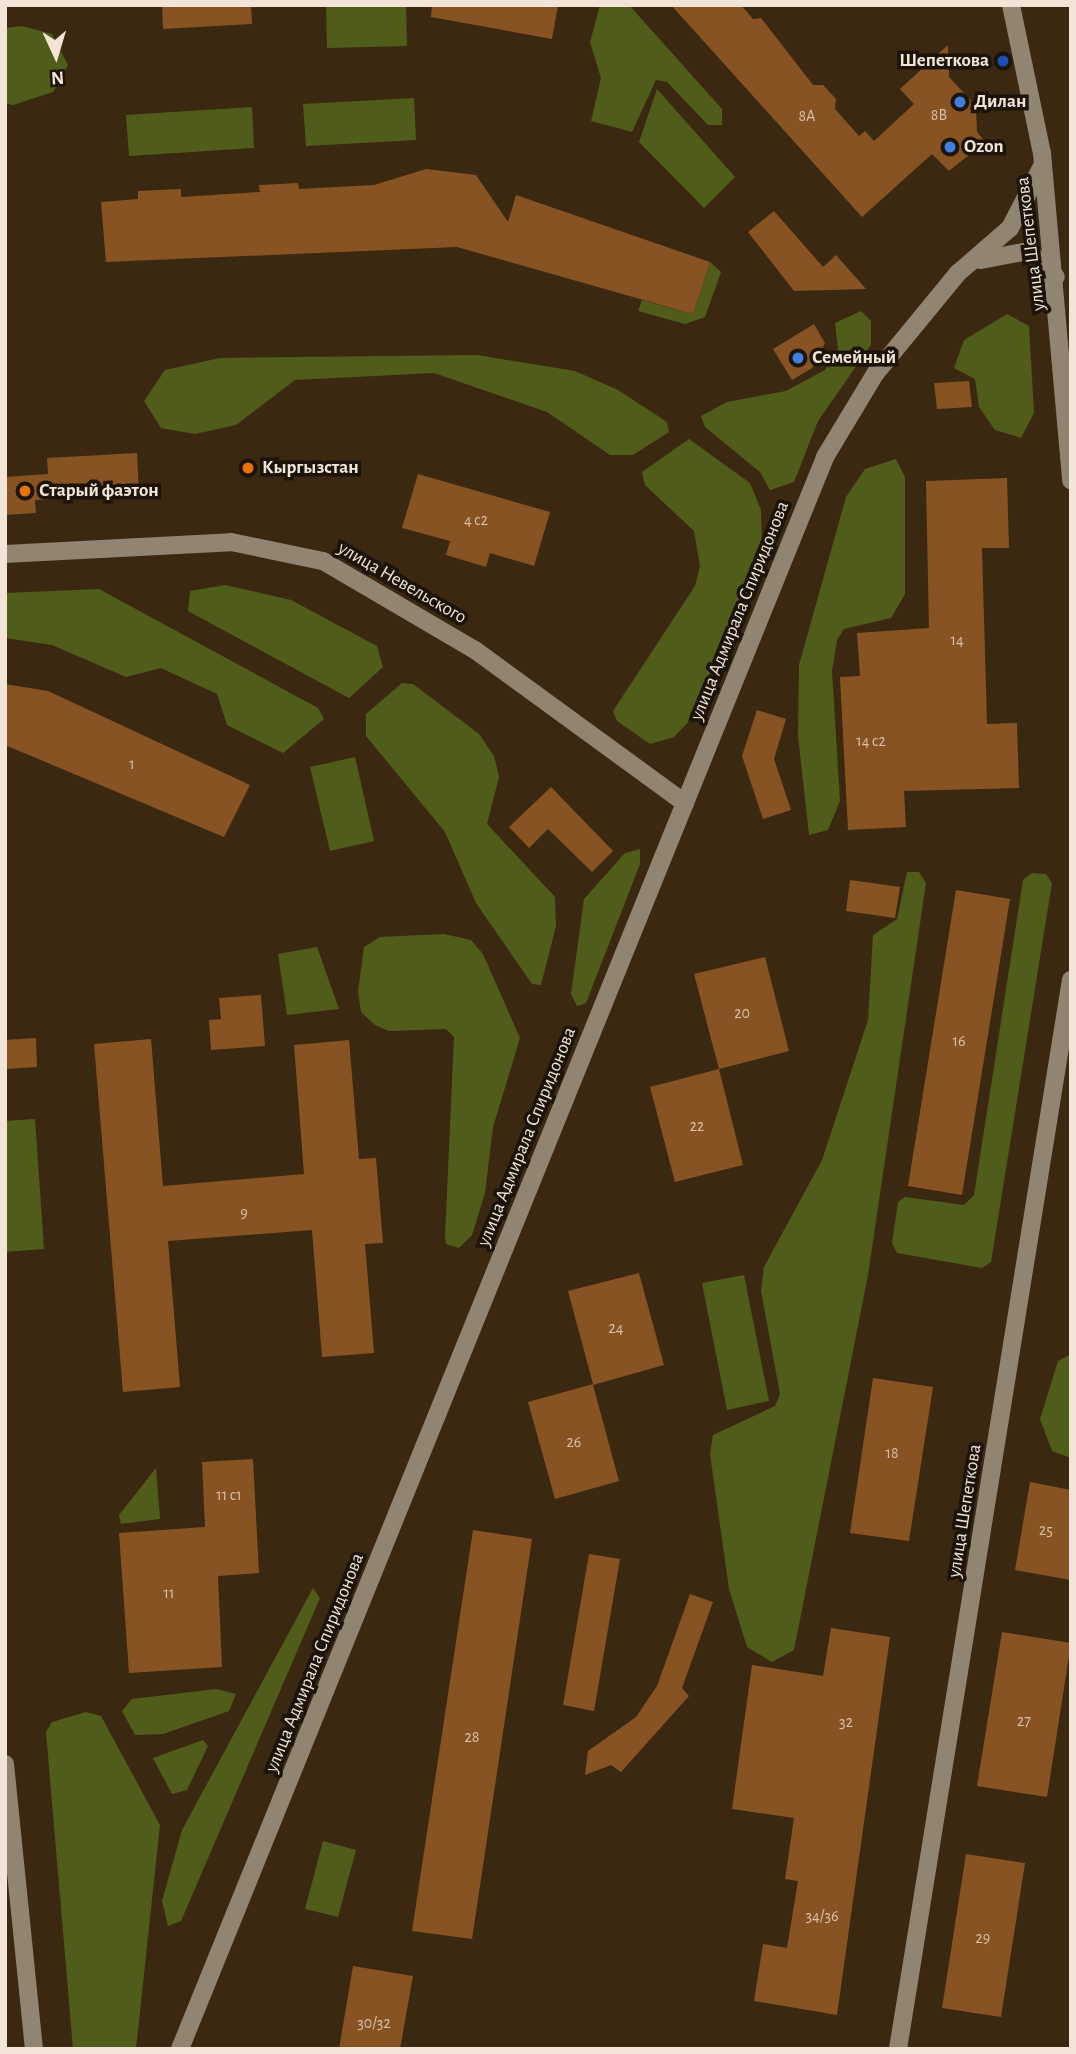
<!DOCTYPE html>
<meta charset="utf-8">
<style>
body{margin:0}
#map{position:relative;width:1076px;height:2054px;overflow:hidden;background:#3b2811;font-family:"Alegreya Sans",sans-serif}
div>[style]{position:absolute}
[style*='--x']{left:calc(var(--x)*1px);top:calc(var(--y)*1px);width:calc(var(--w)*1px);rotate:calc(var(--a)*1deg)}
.green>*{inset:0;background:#505d1a}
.building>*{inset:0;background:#885323}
.secondary>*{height:18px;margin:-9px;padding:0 9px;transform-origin:9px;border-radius:9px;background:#918471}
.dots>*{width:19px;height:19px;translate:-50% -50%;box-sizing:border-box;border:4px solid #1c1309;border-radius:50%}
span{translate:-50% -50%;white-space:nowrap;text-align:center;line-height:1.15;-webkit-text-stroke:7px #1c1309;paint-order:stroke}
.number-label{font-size:16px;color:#d8c0ab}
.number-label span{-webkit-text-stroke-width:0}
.poi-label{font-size:19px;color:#f2e5d8;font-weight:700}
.right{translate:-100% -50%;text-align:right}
.left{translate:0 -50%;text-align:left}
.street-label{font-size:19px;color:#f2e5d8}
.frame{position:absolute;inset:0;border:7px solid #f2e5d8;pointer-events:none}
.north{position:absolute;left:21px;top:21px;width:70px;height:70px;-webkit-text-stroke:5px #1c1309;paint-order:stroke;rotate:176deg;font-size:19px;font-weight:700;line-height:28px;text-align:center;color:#f2e5d8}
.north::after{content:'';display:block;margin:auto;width:24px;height:32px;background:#f2e5d8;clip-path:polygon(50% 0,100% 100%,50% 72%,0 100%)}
</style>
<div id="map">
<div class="green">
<i style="clip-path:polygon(326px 5px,406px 5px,407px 46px,327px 48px)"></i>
<i style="clip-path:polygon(600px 5px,629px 5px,722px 109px,722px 125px,708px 125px,667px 82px,656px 80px,632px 132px,591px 121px,601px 78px,590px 42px)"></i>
<i style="clip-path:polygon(22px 26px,52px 34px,68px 65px,53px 92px,13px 105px,5px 103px,5px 28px)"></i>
<i style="clip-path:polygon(657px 89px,735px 177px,704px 208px,639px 142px)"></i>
<i style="clip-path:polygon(414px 98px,416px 140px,306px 146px,303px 104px)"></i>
<i style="clip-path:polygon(252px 107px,254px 148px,129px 156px,126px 115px)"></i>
<i style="clip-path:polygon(710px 262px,721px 272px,705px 317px,685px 324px,638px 311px,642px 300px,693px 314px)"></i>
<i style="clip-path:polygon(861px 311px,871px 321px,871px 345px,818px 421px,794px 482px,770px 490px,760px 472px,705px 427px,701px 416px,727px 402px,786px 391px,825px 370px,838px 349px,835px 323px)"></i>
<i style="clip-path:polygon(1007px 314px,1029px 326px,1034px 413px,1021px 438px,995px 430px,979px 407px,975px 379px,954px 368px,964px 340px)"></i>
<i style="clip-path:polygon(477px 355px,575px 371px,618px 390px,667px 422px,669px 432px,633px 455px,610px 455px,547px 412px,434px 373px,295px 380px,236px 425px,195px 434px,161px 428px,144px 401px,165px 370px,220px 358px)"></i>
<i style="clip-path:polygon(689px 439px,750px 483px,761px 510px,762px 540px,692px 718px,674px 737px,650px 744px,617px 721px,613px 711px,695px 586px,700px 566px,694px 531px,645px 485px,642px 472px)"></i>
<i style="clip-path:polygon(896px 459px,905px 477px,905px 594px,891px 618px,844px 629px,837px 640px,832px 671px,840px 801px,828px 830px,809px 835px,798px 736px,799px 665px,846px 497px,865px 469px)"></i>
<i style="clip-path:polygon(225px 585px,291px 600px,377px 646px,383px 667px,349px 698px,188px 611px,190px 591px)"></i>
<i style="clip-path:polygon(99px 589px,318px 708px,324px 719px,283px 753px,227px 725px,217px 694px,161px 668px,126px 677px,52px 645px,5px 638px,5px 593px)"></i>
<i style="clip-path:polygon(402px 683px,413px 684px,479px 734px,494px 756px,499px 777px,487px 824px,555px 897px,556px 926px,541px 985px,532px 984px,476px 903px,445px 832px,366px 736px,366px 714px)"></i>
<i style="clip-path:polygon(355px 757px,374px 841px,330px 851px,310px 767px)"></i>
<i style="clip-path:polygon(640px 849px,640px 864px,586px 1003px,577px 1006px,571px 994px,584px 899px,625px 853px)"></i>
<i style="clip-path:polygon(907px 872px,919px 872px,926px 883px,868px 1275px,794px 1650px,772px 1662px,747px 1647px,729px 1589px,710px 1454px,713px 1435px,775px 1406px,780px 1394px,761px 1291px,764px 1267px,822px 1160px,868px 1020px,873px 935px,897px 919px)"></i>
<i style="clip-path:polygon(1032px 873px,1046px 874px,1052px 883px,991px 1262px,982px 1268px,897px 1253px,892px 1243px,898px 1202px,905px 1197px,964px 1205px,974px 1195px,1023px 880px)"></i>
<i style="clip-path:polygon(444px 934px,471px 940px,483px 954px,520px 1038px,493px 1127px,485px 1193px,472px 1235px,459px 1248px,446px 1244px,445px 1236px,454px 1037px,446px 1029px,389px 1031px,375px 1025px,361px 1012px,358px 991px,364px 947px,380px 937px)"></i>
<i style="clip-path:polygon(317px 947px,339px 1009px,287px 1015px,278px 954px)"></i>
<i style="clip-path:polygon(35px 1119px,44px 1249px,5px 1252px,5px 1121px)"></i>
<i style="clip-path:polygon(744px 1275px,769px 1401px,727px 1410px,702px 1283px)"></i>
<i style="clip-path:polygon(1071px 1354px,1071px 1458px,1052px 1451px,1040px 1419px,1058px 1361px)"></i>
<i style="clip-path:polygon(156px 1468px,160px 1519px,121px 1524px,119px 1515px)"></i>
<i style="clip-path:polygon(313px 1588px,320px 1598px,181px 1921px,168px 1926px,162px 1901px,182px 1830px)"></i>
<i style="clip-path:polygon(216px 1689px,236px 1694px,229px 1711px,163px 1734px,135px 1735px,122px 1711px,132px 1699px)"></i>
<i style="clip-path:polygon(86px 1712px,101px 1716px,160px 1825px,136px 2049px,73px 2049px,46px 1732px,52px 1722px)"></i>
<i style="clip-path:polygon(203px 1740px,208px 1746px,187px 1790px,172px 1794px,153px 1758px)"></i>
<i style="clip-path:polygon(323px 1841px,356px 1850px,338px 1917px,305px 1909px)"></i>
</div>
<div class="building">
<i style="clip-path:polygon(162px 5px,251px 5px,252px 24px,163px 29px)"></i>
<i style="clip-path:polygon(432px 5px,558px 5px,552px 39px,431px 17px)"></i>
<i style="clip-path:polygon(671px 5px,741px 5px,753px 19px,761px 18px,813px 85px,823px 85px,836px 99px,835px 109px,859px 136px,865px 131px,874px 141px,914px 104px,900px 89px,948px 45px,949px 77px,976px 106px,977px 132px,985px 142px,949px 171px,932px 154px,862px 217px)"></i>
<i style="clip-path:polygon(426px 169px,476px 175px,508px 222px,516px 195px,710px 262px,693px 314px,457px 247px,106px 262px,101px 202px,138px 199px,138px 191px,181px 189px,181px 197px,260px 192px,259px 185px,280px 184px,298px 183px,299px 189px,374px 185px)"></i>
<i style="clip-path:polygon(774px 211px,823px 267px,836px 255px,866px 289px,794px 291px,748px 232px)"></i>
<i style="clip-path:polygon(814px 324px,825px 343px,812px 368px,792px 380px,773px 349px)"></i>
<i style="clip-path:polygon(969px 381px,972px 407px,937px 409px,934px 383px)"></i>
<i style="clip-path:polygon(137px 453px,139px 494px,35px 500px,36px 513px,5px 515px,5px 477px,48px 474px,47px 458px)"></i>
<i style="clip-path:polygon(418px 474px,550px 512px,534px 566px,490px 553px,486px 567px,446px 555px,450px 541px,402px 528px)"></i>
<i style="clip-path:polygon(1007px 478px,1009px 548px,982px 548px,987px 724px,1017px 723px,1019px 788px,904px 791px,906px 827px,848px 830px,840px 677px,860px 676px,857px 633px,929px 628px,926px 481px)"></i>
<i style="clip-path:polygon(5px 684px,48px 691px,250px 785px,224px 837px,5px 745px)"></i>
<i style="clip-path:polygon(757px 710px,786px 719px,774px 759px,791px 810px,763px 819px,742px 756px)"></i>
<i style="clip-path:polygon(551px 787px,613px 851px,592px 872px,548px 829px,529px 848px,509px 827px)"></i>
<i style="clip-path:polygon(850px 880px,900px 887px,895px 918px,846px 911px)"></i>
<i style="clip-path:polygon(956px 890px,1010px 899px,962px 1195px,908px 1186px)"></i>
<i style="clip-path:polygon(765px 957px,789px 1051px,719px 1069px,743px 1165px,675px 1182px,650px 1087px,719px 1069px,694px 974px)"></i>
<i style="clip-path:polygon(261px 995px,265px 1046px,211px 1050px,209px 1020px,221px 1019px,219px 998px)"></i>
<i style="clip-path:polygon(36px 1038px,37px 1067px,5px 1069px,5px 1040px)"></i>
<i style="clip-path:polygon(151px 1039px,163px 1186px,304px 1174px,294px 1045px,349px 1040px,359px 1159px,376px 1158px,383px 1243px,365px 1244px,374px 1353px,322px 1357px,312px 1230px,168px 1241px,180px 1387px,123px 1392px,94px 1044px)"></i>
<i style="clip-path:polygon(639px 1273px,664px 1365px,593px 1385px,619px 1481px,555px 1499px,528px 1402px,593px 1384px,568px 1291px)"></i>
<i style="clip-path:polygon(873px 1378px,933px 1387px,909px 1541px,850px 1533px)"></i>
<i style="clip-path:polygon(253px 1459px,259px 1573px,218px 1576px,222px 1667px,129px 1673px,119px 1533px,205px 1527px,202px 1462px)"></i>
<i style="clip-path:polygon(1030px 1482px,1071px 1490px,1071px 1580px,1015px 1570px)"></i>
<i style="clip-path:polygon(473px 1530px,532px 1539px,472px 1939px,412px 1931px)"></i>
<i style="clip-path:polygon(589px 1554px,620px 1559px,594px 1711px,563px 1705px)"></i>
<i style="clip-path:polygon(690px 1594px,713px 1602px,682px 1688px,689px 1696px,621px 1772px,611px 1765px,585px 1775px,588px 1751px,636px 1717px,657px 1686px)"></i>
<i style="clip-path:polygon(831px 1628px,890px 1637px,837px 2015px,754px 2001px,763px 1944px,787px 1948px,798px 1881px,785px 1879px,794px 1818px,732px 1809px,752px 1665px,823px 1676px)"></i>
<i style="clip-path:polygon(1002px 1632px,1071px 1643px,1047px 1797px,977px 1786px)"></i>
<i style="clip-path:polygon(966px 1854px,1025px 1863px,1001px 2017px,942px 2008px)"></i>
<i style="clip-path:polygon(353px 1966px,413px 1976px,400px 2049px,339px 2049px)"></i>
</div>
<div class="secondary">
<i style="--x:1011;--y:5;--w:151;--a:78.2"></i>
<i style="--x:1042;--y:153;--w:329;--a:84.9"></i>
<i style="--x:981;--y:260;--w:48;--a:-10.8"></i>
<i style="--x:1028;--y:251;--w:38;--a:43"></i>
<i style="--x:5;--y:554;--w:226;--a:-3"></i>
<i style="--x:231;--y:542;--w:94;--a:11.7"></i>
<i style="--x:323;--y:561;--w:176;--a:30.4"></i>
<i style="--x:475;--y:650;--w:260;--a:36.1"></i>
<i style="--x:5;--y:1764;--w:286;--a:84.2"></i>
<i style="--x:180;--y:2049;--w:1718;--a:-67.94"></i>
<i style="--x:825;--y:457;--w:97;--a:-58.9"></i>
<i style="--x:875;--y:374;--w:131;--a:-50.6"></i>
<i style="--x:958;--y:273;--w:69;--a:-40.9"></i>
<i style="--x:1010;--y:228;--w:72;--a:-62.7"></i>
<i style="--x:898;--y:2049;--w:1083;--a:-80.81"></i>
</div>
<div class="dots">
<i style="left:1003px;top:61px;background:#1a4fb4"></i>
<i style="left:960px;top:102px;background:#3f7fe0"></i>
<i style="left:950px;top:147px;background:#3f7fe0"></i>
<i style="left:798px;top:358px;background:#3f7fe0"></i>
<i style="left:248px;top:468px;background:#e8710a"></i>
<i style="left:25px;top:491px;background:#e8710a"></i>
</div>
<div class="number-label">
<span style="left:939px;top:115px">8В</span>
<span style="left:807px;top:116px">8А</span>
<span style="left:476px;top:520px">4 с2</span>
<span style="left:957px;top:640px">14</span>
<span style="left:871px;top:741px">14 с2</span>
<span style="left:132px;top:764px">1</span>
<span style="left:742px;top:1013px">20</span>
<span style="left:959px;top:1041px">16</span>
<span style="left:697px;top:1126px">22</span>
<span style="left:244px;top:1213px">9</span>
<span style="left:616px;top:1328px">24</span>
<span style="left:574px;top:1442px">26</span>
<span style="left:892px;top:1453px">18</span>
<span style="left:229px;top:1495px">11 с1</span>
<span style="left:1046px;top:1530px">25</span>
<span style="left:169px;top:1593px">11</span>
<span style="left:1024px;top:1721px">27</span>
<span style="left:846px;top:1722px">32</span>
<span style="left:472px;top:1737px">28</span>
<span style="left:822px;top:1916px">34/36</span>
<span style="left:983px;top:1938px">29</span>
<span style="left:374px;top:2023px">30/32</span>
</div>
<div class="poi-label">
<span class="right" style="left:989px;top:61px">Шепеткова</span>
<span class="left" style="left:974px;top:102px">Дилан</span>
<span class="left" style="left:964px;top:147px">Ozon</span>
<span class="left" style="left:812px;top:358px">Семейный</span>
<span class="left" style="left:262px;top:468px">Кыргызстан</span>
<span class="left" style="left:39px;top:491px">Старый фаэтон</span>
</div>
<div class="street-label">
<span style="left:1031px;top:244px;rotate:-97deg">улица Шепеткова</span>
<span style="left:402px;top:583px;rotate:30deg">улица Невельского</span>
<span style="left:740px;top:611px;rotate:-68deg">улица Адмирала Спиридонова</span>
<span style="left:527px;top:1137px;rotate:-68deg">улица Адмирала Спиридонова</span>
<span style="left:965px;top:1511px;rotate:-81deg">улица Шепеткова</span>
<span style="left:315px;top:1663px;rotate:-68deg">улица Адмирала Спиридонова</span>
</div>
<div class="frame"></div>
<div class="north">N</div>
</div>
